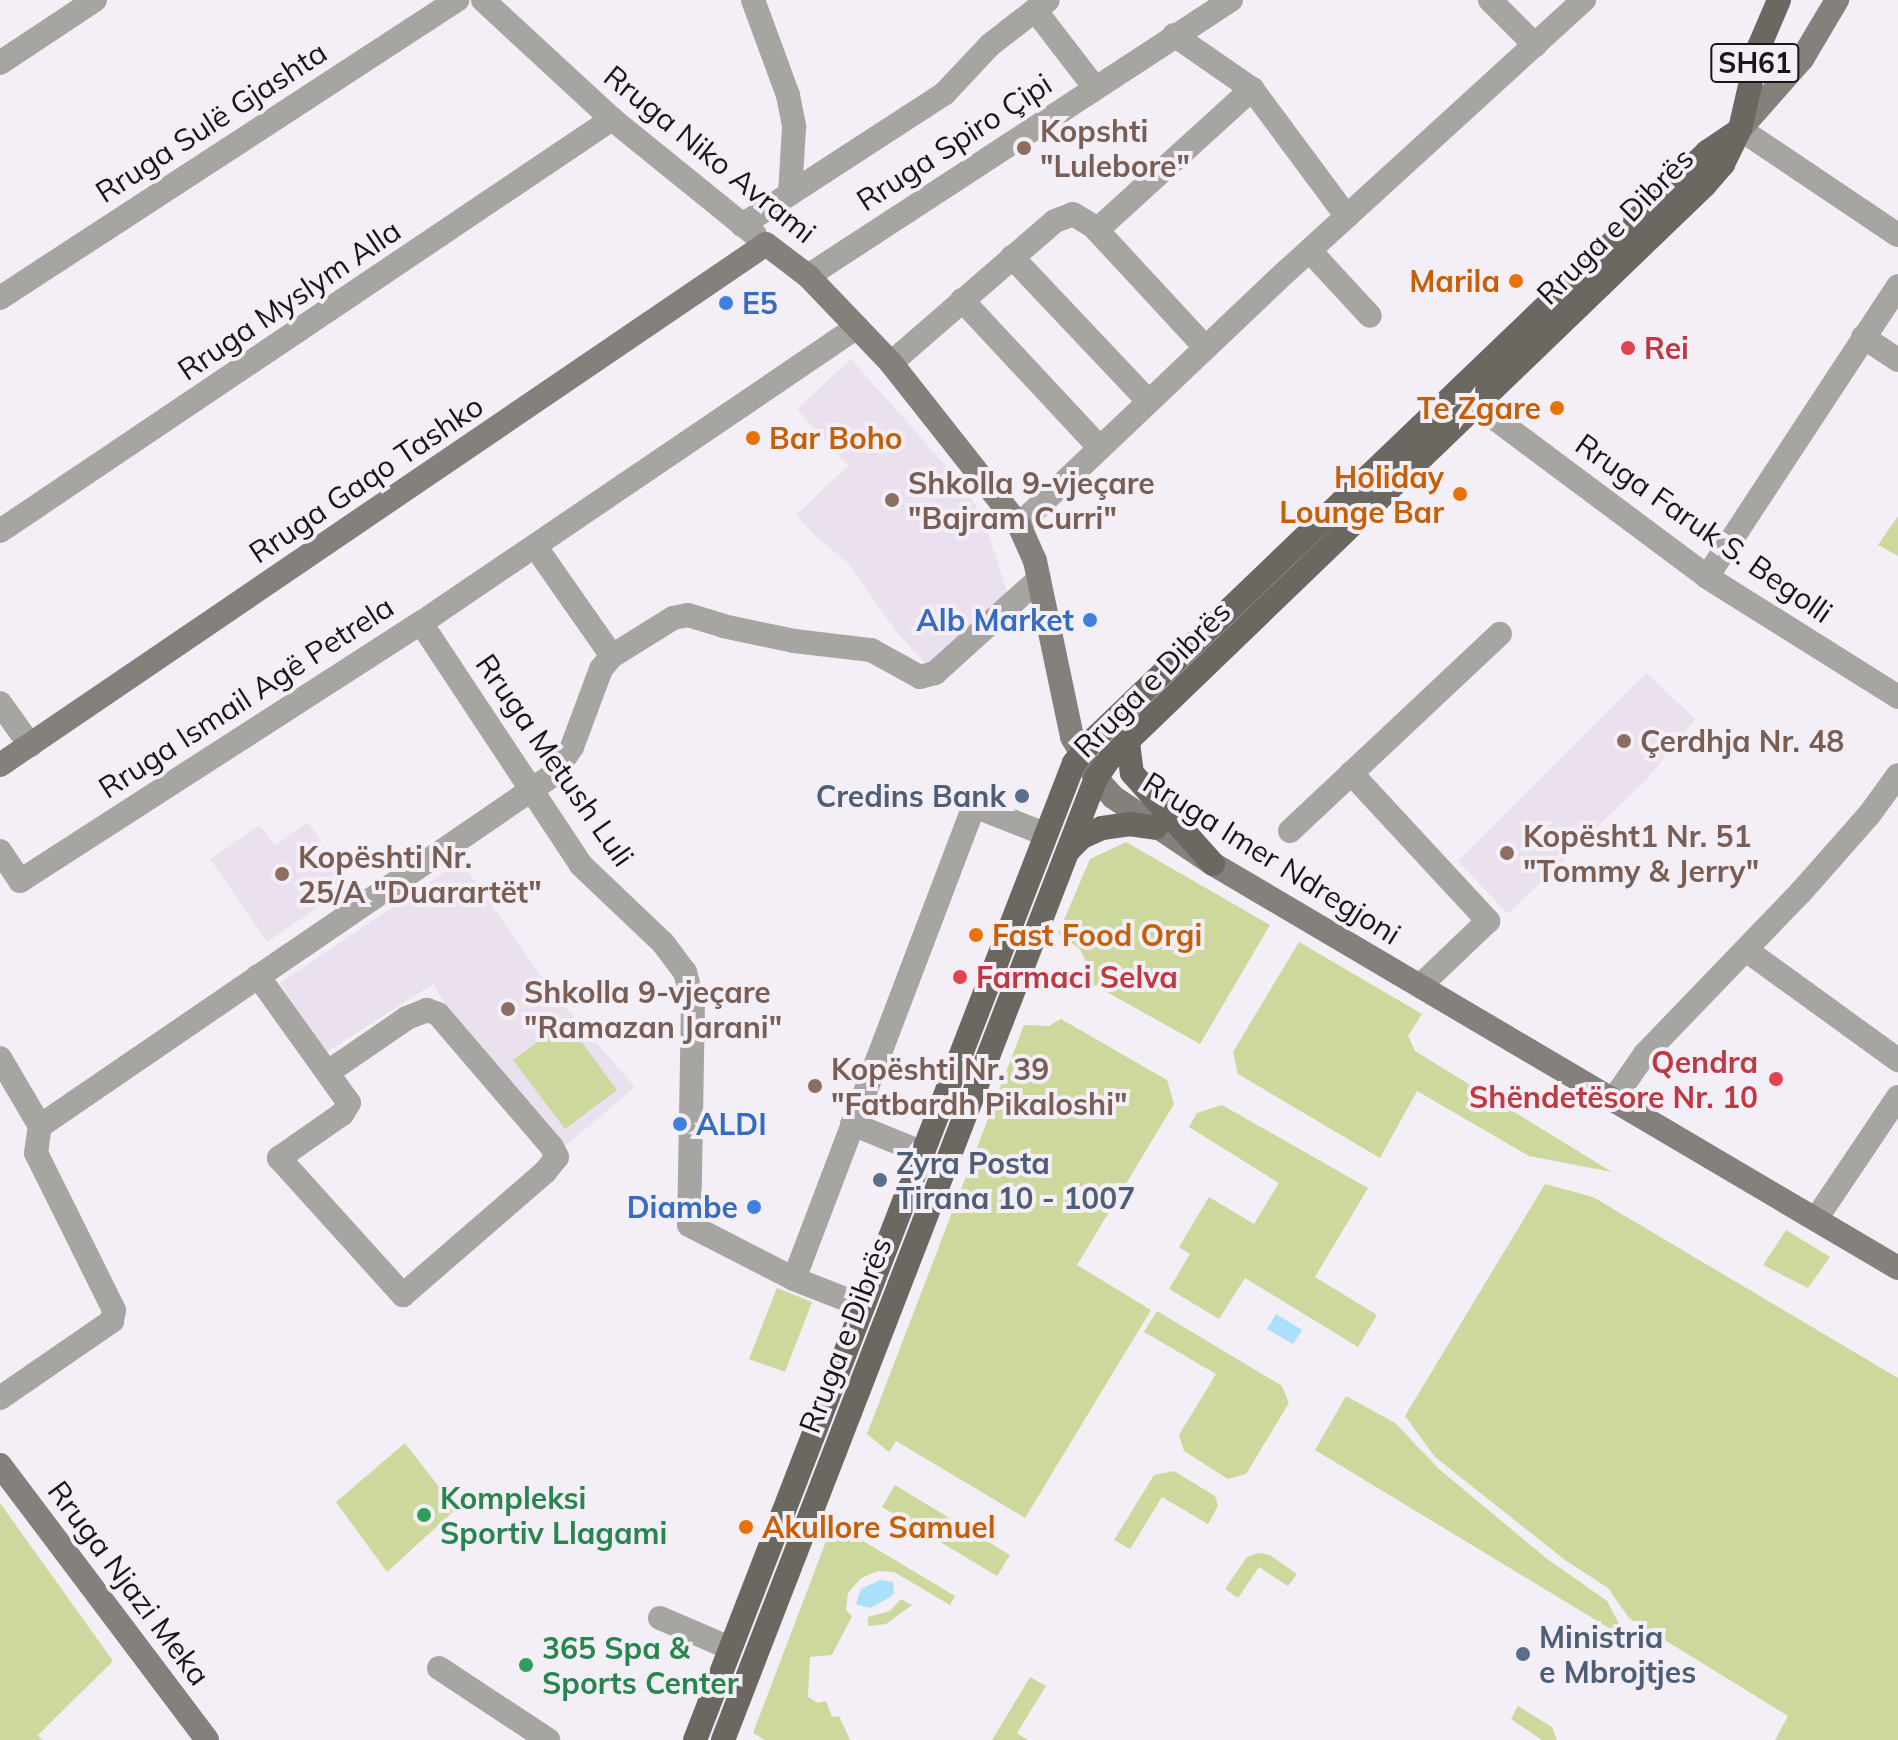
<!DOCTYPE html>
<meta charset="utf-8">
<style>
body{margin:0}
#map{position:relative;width:1898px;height:1740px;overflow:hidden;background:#f4eef6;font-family:Mulish,sans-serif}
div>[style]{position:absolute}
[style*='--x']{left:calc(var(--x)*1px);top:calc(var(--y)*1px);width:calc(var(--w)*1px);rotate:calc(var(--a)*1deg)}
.built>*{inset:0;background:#eae0ee}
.green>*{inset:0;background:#cdd89d}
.water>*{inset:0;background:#aae0fa}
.street>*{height:24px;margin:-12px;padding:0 12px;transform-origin:12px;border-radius:12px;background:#a7a5a2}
.secondary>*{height:24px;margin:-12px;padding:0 12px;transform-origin:12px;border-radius:12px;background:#84817c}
.primary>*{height:24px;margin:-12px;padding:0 12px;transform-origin:12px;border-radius:12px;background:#6b6761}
.dots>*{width:22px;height:22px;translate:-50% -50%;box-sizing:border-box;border:4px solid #f4eef6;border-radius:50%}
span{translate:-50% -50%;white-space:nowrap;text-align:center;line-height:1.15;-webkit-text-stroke:8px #f4eef6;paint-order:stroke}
.shield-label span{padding:2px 6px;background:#f4eef6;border:2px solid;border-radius:6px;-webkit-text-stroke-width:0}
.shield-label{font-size:28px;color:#181619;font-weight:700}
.street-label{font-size:30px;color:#181619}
.education-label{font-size:30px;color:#785e54;font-weight:700}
.left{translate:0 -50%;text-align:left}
.food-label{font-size:30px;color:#c56008;font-weight:700}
.right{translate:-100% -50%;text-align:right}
.shop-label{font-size:30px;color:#366cbe;font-weight:700}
.health-label{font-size:30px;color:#be3a42;font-weight:700}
.service-label{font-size:30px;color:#4e5e75;font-weight:700}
.leisure-label{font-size:30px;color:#27864d;font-weight:700}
</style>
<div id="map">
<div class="built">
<i style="clip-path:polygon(851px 359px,962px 484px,983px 517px,1008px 595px,929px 667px,897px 633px,849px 564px,812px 533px,797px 514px,848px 466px,797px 409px)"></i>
<i style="clip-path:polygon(1646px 673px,1695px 719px,1647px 779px,1508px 914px,1458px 861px)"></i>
<i style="clip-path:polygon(308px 822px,351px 885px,267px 942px,210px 859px,260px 825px,275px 845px)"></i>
<i style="clip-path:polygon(461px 861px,549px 988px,635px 1087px,563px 1148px,461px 1030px,433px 984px,325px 1053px,280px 983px)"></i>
</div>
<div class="green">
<i style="clip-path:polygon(1898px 516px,1898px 556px,1878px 545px)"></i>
<i style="clip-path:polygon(1126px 842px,1270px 925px,1200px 1044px,1087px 981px,1085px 959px,1079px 948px,1058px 934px,1090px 859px)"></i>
<i style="clip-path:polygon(1299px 942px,1422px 1014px,1408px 1036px,1415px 1051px,1612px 1172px,1529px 1156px,1417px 1091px,1380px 1158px,1238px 1074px,1233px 1052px)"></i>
<i style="clip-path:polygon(1061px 1019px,1167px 1080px,1174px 1104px,1077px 1265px,1151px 1310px,1025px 1518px,896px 1441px,889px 1452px,867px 1434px,1024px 1025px,1049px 1026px)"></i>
<i style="clip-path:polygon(566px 1021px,617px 1090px,565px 1129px,513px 1060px)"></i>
<i style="clip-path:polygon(1222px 1105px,1368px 1188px,1315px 1277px,1377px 1315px,1358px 1347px,1245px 1278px,1219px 1319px,1169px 1289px,1190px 1254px,1179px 1247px,1209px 1197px,1254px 1224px,1279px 1183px,1189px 1127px,1197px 1113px)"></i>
<i style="clip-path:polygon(1545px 1184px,1593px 1197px,1898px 1378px,1898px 1740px,1775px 1740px,1788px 1716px,1629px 1618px,1608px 1588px,1565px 1560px,1435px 1457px,1405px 1416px)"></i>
<i style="clip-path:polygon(1786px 1230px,1830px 1257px,1808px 1288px,1763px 1265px)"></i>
<i style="clip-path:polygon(777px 1288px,812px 1302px,785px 1372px,749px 1359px)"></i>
<i style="clip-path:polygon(1157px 1311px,1282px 1386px,1289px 1403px,1246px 1474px,1228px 1479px,1184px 1451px,1179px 1435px,1216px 1374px,1144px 1332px)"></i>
<i style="clip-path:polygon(1346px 1396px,1395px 1423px,1439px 1469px,1546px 1558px,1607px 1601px,1627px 1639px,1315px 1450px)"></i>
<i style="clip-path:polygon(405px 1443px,456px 1509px,387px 1572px,336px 1502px)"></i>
<i style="clip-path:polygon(1174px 1471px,1215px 1496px,1218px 1506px,1208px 1524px,1162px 1497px,1130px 1549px,1114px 1540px,1154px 1475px)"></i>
<i style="clip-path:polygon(895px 1485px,1010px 1555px,997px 1576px,882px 1507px)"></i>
<i style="clip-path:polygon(0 1503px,113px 1661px,38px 1735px,42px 1740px,0 1740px)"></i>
<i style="clip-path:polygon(833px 1523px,955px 1596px,950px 1605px,894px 1572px,878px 1571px,861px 1578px,848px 1593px,846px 1610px,852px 1616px,832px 1655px,810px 1657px,808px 1697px,818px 1703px,826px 1701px,832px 1717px,839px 1716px,850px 1740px,765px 1740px,753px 1733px)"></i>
<i style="clip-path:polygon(1258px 1553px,1270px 1555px,1297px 1574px,1288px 1586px,1259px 1567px,1238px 1598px,1225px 1589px,1247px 1557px)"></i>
<i style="clip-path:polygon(901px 1599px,912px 1605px,886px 1624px,868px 1626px,868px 1617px,890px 1611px)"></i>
<i style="clip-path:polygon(1030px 1677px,1046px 1686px,1017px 1733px,1028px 1740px,992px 1740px)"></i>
<i style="clip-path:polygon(1518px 1706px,1552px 1727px,1557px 1740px,1542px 1740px,1511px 1719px)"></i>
</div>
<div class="water">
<i style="clip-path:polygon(1276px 1314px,1302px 1330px,1293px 1344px,1267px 1329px)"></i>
<i style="clip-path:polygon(880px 1580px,893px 1582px,894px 1593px,890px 1597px,870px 1608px,856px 1604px,861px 1589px)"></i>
</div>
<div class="street">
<i style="--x:483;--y:0;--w:176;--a:42.7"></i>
<i style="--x:612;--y:119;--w:184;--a:39"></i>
<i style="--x:753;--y:0;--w:101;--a:69.8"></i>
<i style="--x:788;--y:95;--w:33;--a:79"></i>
<i style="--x:794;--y:127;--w:67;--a:93.4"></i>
<i style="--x:1490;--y:0;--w:64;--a:45"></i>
<i style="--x:1035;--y:10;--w:98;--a:52.4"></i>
<i style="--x:1174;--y:35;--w:95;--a:34.7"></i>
<i style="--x:1252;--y:89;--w:159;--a:53.4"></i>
<i style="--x:0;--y:63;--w:114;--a:-33.6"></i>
<i style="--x:1740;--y:129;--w:190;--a:33.9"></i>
<i style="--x:742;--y:225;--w:241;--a:-33"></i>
<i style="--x:944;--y:94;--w:67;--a:-46.8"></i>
<i style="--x:990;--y:45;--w:73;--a:-37.8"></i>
<i style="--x:1097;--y:230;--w:210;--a:-42.3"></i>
<i style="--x:1310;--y:251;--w:88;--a:47.3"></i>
<i style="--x:1012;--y:257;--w:199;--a:46.6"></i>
<i style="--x:808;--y:276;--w:505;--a:-33.12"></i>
<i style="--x:0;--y:298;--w:546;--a:-33.11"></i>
<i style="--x:962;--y:300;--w:202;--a:47"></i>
<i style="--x:1863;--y:337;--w:42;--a:33.3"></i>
<i style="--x:891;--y:363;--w:217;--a:-40.9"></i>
<i style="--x:1055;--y:221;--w:19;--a:-21"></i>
<i style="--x:1073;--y:214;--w:23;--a:31"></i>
<i style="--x:1093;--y:226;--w:166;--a:47.2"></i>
<i style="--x:1478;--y:406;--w:286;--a:36.7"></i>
<i style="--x:1707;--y:577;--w:226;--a:32.1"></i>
<i style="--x:1019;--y:525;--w:371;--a:-43.5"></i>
<i style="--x:1288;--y:270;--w:401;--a:-42.4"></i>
<i style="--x:0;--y:531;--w:738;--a:-33.95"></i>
<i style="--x:535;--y:546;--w:134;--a:55"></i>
<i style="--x:1707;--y:577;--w:348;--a:-56.7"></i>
<i style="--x:421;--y:623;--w:290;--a:56.5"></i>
<i style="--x:581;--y:865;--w:113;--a:43.6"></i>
<i style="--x:663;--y:943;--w:36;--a:53"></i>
<i style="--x:685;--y:972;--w:31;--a:75"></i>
<i style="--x:693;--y:1002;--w:223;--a:91"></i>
<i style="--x:689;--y:1225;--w:118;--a:27.2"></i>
<i style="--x:794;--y:1279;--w:74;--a:21.4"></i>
<i style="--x:0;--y:703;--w:52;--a:54.5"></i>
<i style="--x:1351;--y:773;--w:202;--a:47.2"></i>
<i style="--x:1488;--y:921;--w:94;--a:136.3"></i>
<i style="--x:1290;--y:831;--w:288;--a:-43.2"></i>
<i style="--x:0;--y:851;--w:36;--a:56"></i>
<i style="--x:20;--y:881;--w:477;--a:-32.8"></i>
<i style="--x:421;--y:623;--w:527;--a:-34.17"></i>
<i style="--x:1746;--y:950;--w:188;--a:35.9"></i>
<i style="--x:258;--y:976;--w:156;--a:54.4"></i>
<i style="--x:349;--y:1103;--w:13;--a:122"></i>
<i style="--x:342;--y:1114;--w:77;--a:145.1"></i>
<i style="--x:279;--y:1158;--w:185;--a:47.9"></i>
<i style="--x:403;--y:1295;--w:188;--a:-40.9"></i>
<i style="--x:545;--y:1172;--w:19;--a:-51"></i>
<i style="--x:557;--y:1157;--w:11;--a:-117"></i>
<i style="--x:552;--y:1147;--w:175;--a:-130.6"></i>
<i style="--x:438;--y:1014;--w:12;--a:-160"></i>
<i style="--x:427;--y:1010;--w:22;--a:158"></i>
<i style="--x:407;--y:1018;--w:96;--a:145.6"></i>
<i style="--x:0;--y:1058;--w:79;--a:59.5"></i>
<i style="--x:1613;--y:1100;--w:56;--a:-55.2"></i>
<i style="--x:1645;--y:1054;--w:225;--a:-46.1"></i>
<i style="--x:1801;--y:892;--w:103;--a:-48.6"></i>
<i style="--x:1869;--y:815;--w:49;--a:-54.1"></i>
<i style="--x:852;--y:1124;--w:74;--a:22.1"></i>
<i style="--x:1816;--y:1219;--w:147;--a:-56.1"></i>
<i style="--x:794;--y:1279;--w:506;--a:-69.17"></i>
<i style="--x:974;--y:806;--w:76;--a:21.5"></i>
<i style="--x:0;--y:1398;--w:136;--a:-34.5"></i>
<i style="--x:112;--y:1321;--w:11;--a:-80"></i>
<i style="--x:114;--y:1310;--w:175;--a:-116.4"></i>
<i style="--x:36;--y:1153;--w:27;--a:-82"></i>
<i style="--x:40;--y:1126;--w:622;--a:-34.38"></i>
<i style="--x:553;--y:775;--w:34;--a:-56"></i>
<i style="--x:572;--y:747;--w:83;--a:-69.6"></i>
<i style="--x:601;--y:669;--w:17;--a:-50"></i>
<i style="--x:612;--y:656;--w:72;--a:-31.9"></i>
<i style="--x:673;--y:618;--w:15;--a:-11"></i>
<i style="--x:688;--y:615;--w:37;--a:17"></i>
<i style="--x:723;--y:626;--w:73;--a:11.9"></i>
<i style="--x:794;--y:641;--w:78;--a:6.7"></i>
<i style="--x:871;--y:650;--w:56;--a:28.9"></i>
<i style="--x:920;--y:677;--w:16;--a:-15"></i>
<i style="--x:935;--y:673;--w:140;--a:-42.1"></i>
<i style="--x:660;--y:1618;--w:76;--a:23.2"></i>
<i style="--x:439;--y:1668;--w:131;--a:33.4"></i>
</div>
<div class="secondary">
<i style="--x:1740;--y:129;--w:94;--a:-48.5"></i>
<i style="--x:1802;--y:59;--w:69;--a:-59.3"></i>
<i style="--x:0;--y:765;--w:926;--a:-34.22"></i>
<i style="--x:766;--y:244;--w:53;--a:37.3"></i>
<i style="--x:808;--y:276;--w:120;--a:46.3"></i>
<i style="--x:891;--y:363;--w:206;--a:51.7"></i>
<i style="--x:1019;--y:525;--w:39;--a:66"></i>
<i style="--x:1035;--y:561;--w:180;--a:78.1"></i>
<i style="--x:1072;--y:737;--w:48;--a:59.7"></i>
<i style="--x:1096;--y:778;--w:25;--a:48"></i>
<i style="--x:1113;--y:797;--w:120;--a:33.8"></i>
<i style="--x:1213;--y:864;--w:795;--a:30.53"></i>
<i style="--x:0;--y:1465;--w:344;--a:53"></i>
</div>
<div class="primary">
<i style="--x:1128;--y:742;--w:31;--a:83"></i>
<i style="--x:1132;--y:773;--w:122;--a:48.3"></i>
<i style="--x:1068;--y:851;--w:20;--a:-45"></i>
<i style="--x:1082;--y:837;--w:22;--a:-24"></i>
<i style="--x:1102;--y:828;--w:27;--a:-8"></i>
<i style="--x:1129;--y:824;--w:27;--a:8"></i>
<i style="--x:695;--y:1740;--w:1048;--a:-68.8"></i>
<i style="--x:1074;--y:763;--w:31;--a:-50"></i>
<i style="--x:1094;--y:739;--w:849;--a:-43.76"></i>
<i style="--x:1707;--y:152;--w:37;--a:-34"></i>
<i style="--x:723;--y:1740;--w:1032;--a:-68.81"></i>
<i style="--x:1096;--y:778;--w:24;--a:-55"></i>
<i style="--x:1110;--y:758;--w:826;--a:-43.92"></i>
<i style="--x:1705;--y:185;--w:28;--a:-49"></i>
<i style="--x:1723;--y:164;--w:39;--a:-64"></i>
<i style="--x:1740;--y:129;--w:84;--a:-77"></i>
<i style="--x:1759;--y:47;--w:51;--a:-66.9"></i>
</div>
<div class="dots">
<i style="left:1024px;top:148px;background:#8d6e63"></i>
<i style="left:1516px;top:281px;background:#e8710a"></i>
<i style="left:726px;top:303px;background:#3f7fe0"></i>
<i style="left:1628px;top:348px;background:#e0444e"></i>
<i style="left:1557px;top:408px;background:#e8710a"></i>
<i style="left:753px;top:438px;background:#e8710a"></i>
<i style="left:1460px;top:494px;background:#e8710a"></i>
<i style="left:892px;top:500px;background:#8d6e63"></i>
<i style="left:1090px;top:620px;background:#3f7fe0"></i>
<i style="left:1624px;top:741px;background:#8d6e63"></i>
<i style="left:1022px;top:796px;background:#5c6f8a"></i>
<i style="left:1507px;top:853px;background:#8d6e63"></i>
<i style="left:282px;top:874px;background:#8d6e63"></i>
<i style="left:976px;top:935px;background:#e8710a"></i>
<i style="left:960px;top:977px;background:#e0444e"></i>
<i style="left:508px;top:1009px;background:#8d6e63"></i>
<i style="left:1776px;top:1079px;background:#e0444e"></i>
<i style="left:815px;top:1086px;background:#8d6e63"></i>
<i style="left:680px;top:1124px;background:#3f7fe0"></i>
<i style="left:880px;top:1180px;background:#5c6f8a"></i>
<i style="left:754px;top:1207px;background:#3f7fe0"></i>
<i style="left:424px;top:1515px;background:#2e9e5b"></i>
<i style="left:746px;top:1527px;background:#e8710a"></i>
<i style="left:1523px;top:1654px;background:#5c6f8a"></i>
<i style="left:526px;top:1665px;background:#2e9e5b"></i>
</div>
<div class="shield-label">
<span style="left:1755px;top:63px">SH61</span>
</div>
<div class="street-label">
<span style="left:211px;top:122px;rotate:-33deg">Rruga Sulë Gjashta</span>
<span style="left:954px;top:142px;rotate:-33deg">Rruga Spiro Çipi</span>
<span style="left:710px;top:154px;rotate:39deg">Rruga Niko Avrami</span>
<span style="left:1615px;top:226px;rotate:-45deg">Rruga e Dibrës</span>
<span style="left:289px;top:300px;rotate:-34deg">Rruga Myslym Alla</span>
<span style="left:366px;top:479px;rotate:-34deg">Rruga Gaqo Tashko</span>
<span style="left:1704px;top:528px;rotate:35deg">Rruga Faruk S. Begolli</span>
<span style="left:1152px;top:679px;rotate:-45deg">Rruga e Dibrës</span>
<span style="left:246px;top:697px;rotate:-33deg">Rruga Ismail Agë Petrela</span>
<span style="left:555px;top:760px;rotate:55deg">Rruga Metush Luli</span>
<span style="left:1272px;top:858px;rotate:32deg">Rruga Imer Ndregjoni</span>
<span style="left:845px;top:1335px;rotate:-69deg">Rruga e Dibrës</span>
<span style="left:129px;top:1583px;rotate:53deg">Rruga Njazi Meka</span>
</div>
<div class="education-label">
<span class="left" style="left:1040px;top:148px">Kopshti<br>"Lulebore"</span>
<span class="left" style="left:908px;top:500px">Shkolla 9-vjeçare<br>"Bajram Curri"</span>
<span class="left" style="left:1640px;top:741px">Çerdhja Nr. 48</span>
<span class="left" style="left:1523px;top:853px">Kopësht1 Nr. 51<br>"Tommy &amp; Jerry"</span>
<span class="left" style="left:298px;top:874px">Kopështi Nr.<br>25/A "Duarartët"</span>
<span class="left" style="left:524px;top:1009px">Shkolla 9-vjeçare<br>"Ramazan Jarani"</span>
<span class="left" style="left:831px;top:1086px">Kopështi Nr. 39<br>"Fatbardh Pikaloshi"</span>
</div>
<div class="food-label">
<span class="right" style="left:1500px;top:281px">Marila</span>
<span class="right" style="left:1541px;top:408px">Te Zgare</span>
<span class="left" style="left:769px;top:438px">Bar Boho</span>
<span class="right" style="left:1444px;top:494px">Holiday<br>Lounge Bar</span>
<span class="left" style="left:992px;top:935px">Fast Food Orgi</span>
<span class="left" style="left:762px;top:1527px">Akullore Samuel</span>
</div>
<div class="shop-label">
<span class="left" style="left:742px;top:303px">E5</span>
<span class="right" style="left:1074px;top:620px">Alb Market</span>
<span class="left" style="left:696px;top:1124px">ALDI</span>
<span class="right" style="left:738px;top:1207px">Diambe</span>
</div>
<div class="health-label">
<span class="left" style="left:1644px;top:348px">Rei</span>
<span class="left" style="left:976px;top:977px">Farmaci Selva</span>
<span class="right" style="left:1758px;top:1079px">Qendra<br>Shëndetësore Nr. 10</span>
</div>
<div class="service-label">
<span class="right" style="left:1006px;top:796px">Credins Bank</span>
<span class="left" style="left:896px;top:1180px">Zyra Posta<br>Tirana 10 - 1007</span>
<span class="left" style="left:1539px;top:1654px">Ministria<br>e Mbrojtjes</span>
</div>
<div class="leisure-label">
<span class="left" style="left:440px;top:1515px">Kompleksi<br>Sportiv Llagami</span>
<span class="left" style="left:542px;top:1665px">365 Spa &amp;<br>Sports Center</span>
</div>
</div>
